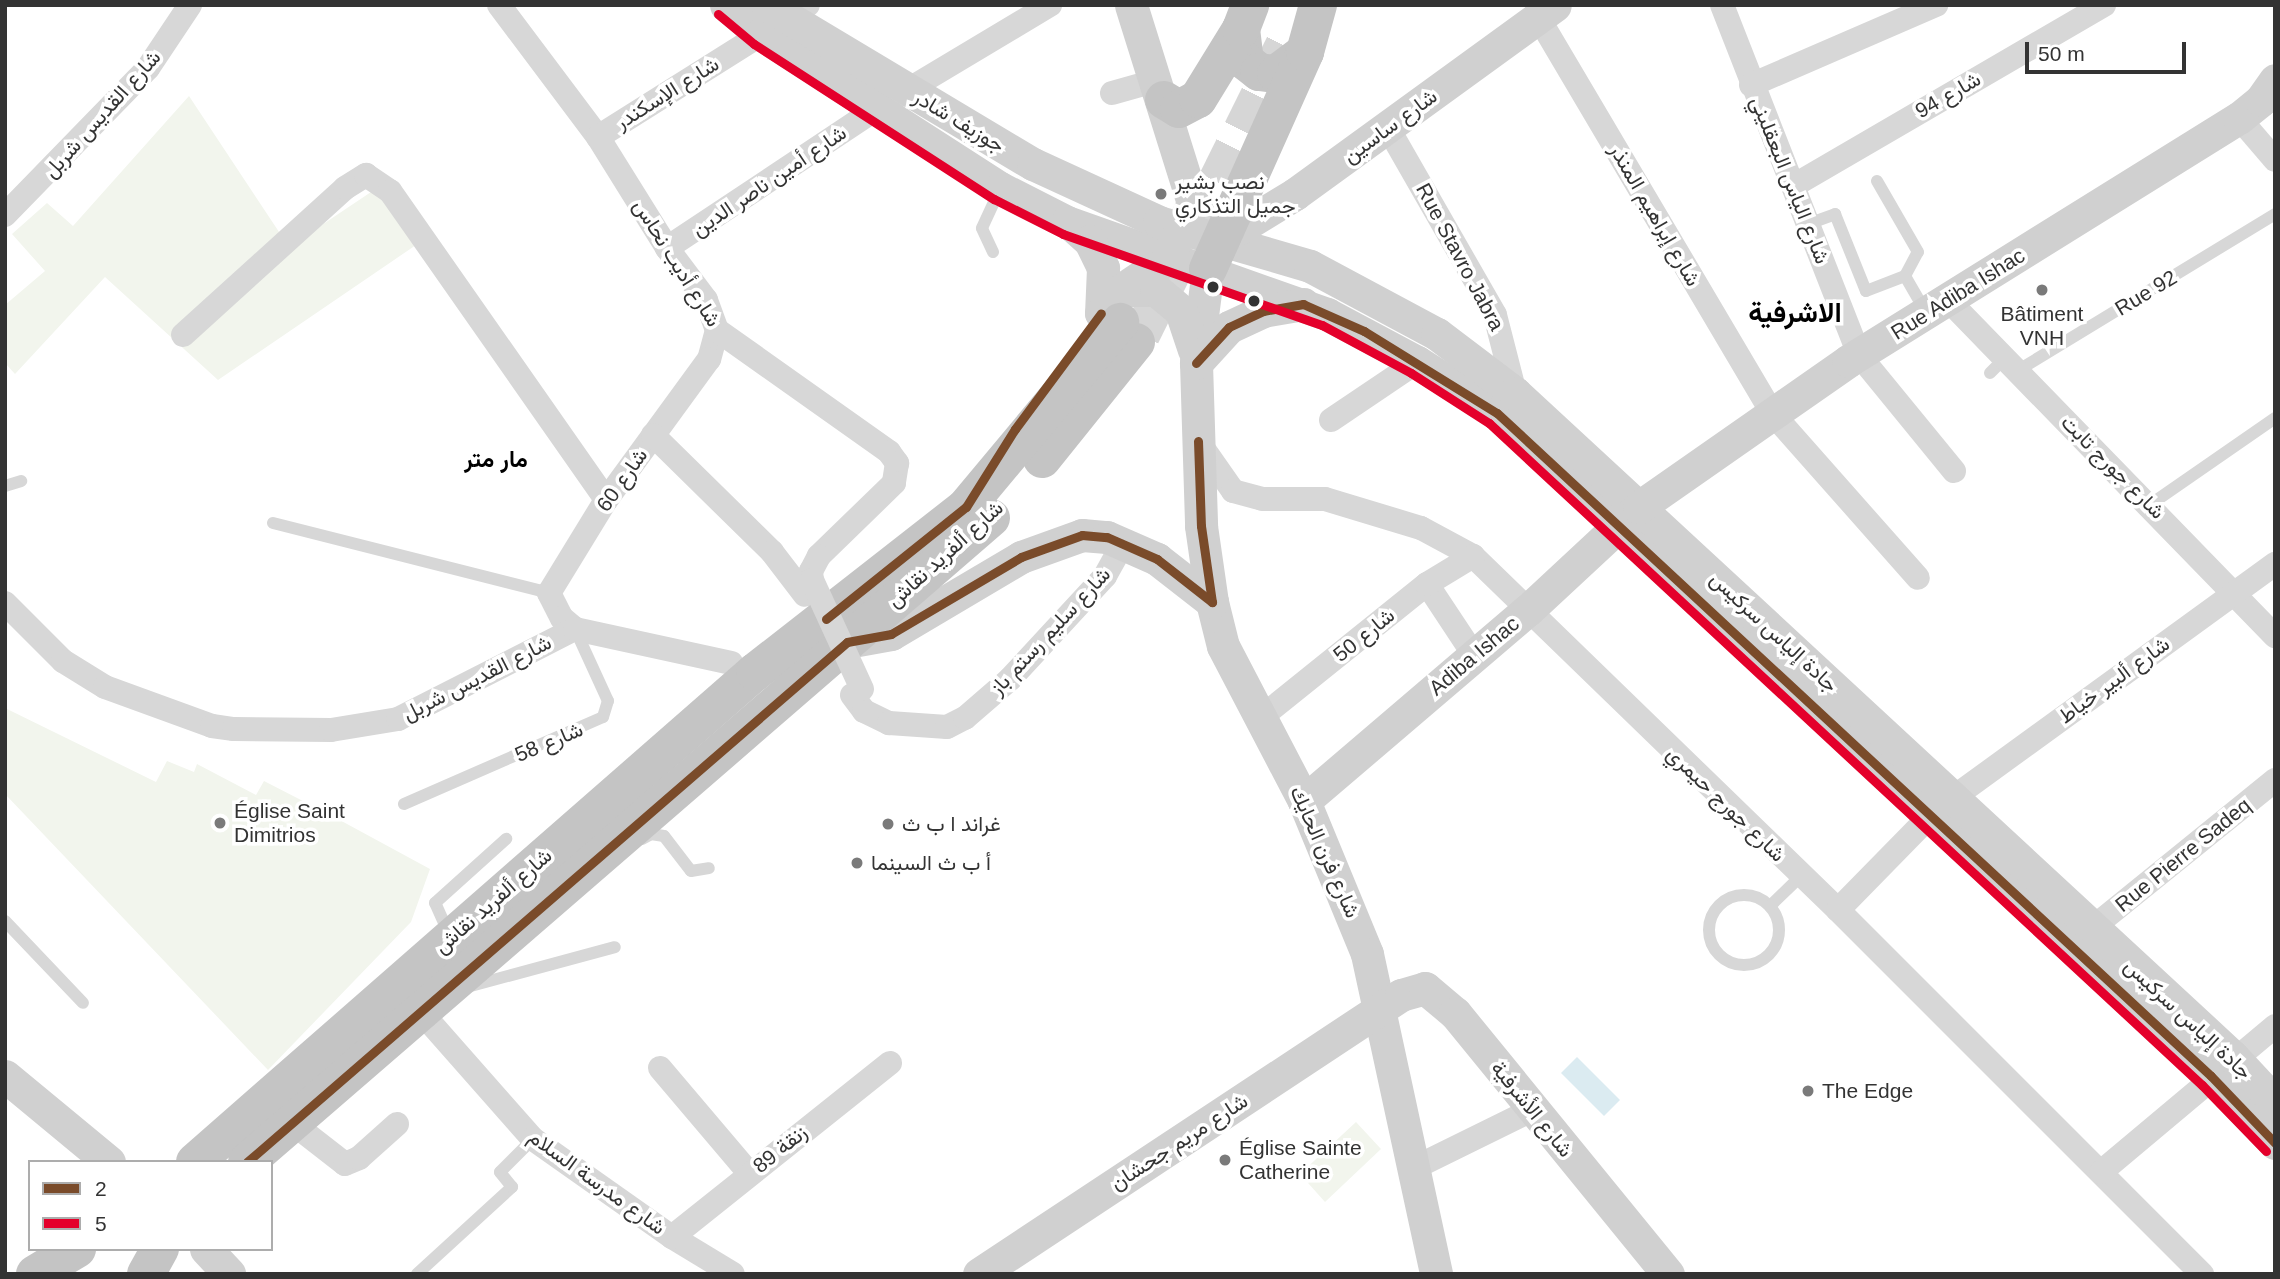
<!DOCTYPE html>
<meta charset="utf-8">
<style>
body{margin:0}
#map{position:relative;width:2280px;height:1279px;overflow:hidden;background:#fff;font-family:Arial,Vazirmatn,sans-serif}
div>[style]{position:absolute}
[style*='--x']{left:calc(var(--x)*1px);top:calc(var(--y)*1px);width:calc(var(--w)*1px);rotate:calc(var(--a)*1deg)}
.green>*{inset:0;background:#f2f5ed}
.water>*{inset:0;background:#dbebf1}
.highway-tunnel>*{height:38px;margin-top:-19px;transform-origin:0;background:repeating-linear-gradient(90deg,#d6d6d6 0 38px,transparent 0 57px)}
.lane>*{height:12px;margin:-6px;padding:0 6px;transform-origin:6px;border-radius:6px;background:#d7d7d7}
.lane>.ring{margin:-6px;padding:0;box-sizing:content-box;background:none;border:12px solid #d7d7d7;border-radius:50%}
.street>*{height:24px;margin:-12px;padding:0 12px;transform-origin:12px;border-radius:12px;background:#d7d7d7}
.secondary>*{height:33px;margin:-16.5px;padding:0 16.5px;transform-origin:16.5px;border-radius:16.5px;background:#d0d0d0}
.highway>*{height:38px;margin:-19px;padding:0 19px;transform-origin:19px;border-radius:19px;background:#c4c4c4}
.street-bridge>*{height:24px;margin:-12px;padding:0 12px;transform-origin:12px;border-radius:12px;background:#d7d7d7}
.bus-1>*{height:9px;margin:-4.5px;padding:0 4.5px;transform-origin:4.5px;border-radius:4.5px;background:#7a4b2a}
.bus-2>*{height:9px;margin:-4.5px;padding:0 4.5px;transform-origin:4.5px;border-radius:4.5px;background:#e4002b}
.dots>*{width:19px;height:19px;translate:-50% -50%;box-sizing:border-box;border:4px solid #fff;border-radius:50%}
span{translate:-50% -50%;white-space:nowrap;text-align:center;line-height:1.15;-webkit-text-stroke:7px #fff;paint-order:stroke}
.street-label{font-size:21px;color:#333}
.poi-label{font-size:21px;color:#333}
.left{translate:0 -50%;text-align:left}
.neighbourhood-label{font-size:23px;color:#000;font-weight:700}
.district-label{font-size:28px;color:#000;font-weight:700}
.frame{position:absolute;inset:0;border:7px solid #333;pointer-events:none}
.legend{position:absolute;left:28px;top:1160px;width:245px;height:91px;box-sizing:border-box;background:#fff;border:2px solid #adadad;margin:0;padding:9px 12px;list-style:none;font-size:21px;color:#333}
.legend li{display:flex;align-items:center;gap:14px;height:35px}
.legend b{width:35px;border:2px solid #adadad}
.scale{position:absolute;left:2025px;top:42px;width:161px;height:32px;box-sizing:border-box;border:4px solid #333;border-top:0;padding-left:9px;font-size:21px;line-height:24px;white-space:nowrap;color:#333;-webkit-text-stroke:5px #fff;paint-order:stroke}
</style>
<div id="map">
<div class="green">
<i style="clip-path:polygon(189px 96px,289px 247px,377px 188px,416px 245px,218px 380px,105px 277px,15px 374px,5px 363px,5px 305px,45px 271px,12px 234px,47px 203px,73px 226px)"></i>
<i style="clip-path:polygon(5px 708px,156px 782px,167px 761px,194px 772px,197px 764px,256px 795px,264px 781px,336px 818px,430px 869px,411px 922px,268px 1070px,5px 794px)"></i>
<i style="clip-path:polygon(1356px 1122px,1381px 1149px,1325px 1202px,1300px 1174px)"></i>
</div>
<div class="water">
<i style="clip-path:polygon(1577px 1057px,1620px 1100px,1604px 1116px,1561px 1073px)"></i>
</div>
<div class="highway-tunnel">
<i style="--x:1141;--y:335;--w:326;--a:-63.7"></i>
</div>
<div class="lane">
<i style="--x:1808;--y:224;--w:29;--a:-20"></i>
<i style="--x:1835;--y:214;--w:83;--a:68.1"></i>
<i style="--x:1866;--y:291;--w:42;--a:-21"></i>
<i style="--x:1905;--y:276;--w:27;--a:-62"></i>
<i style="--x:1918;--y:252;--w:82;--a:-120"></i>
<i style="--x:993;--y:252;--w:26;--a:-115"></i>
<i style="--x:982;--y:228;--w:43;--a:-65.2"></i>
<i style="--x:1905;--y:276;--w:39;--a:60"></i>
<i style="--x:2017;--y:371;--w:302;--a:-31.3"></i>
<i style="--x:1990;--y:373;--w:20;--a:-45"></i>
<i style="--x:5;--y:486;--w:17;--a:-17"></i>
<i style="--x:2151;--y:504;--w:151;--a:-34.7"></i>
<i style="--x:273;--y:523;--w:285;--a:14.2"></i>
<i style="--x:404;--y:804;--w:217;--a:-23.6"></i>
<i style="--x:603;--y:717;--w:17;--a:-73"></i>
<i style="--x:608;--y:701;--w:79;--a:-114.6"></i>
<i style="--x:642;--y:839;--w:10;--a:-29"></i>
<i style="--x:651;--y:834;--w:13;--a:9"></i>
<i style="--x:664;--y:836;--w:44;--a:52.4"></i>
<i style="--x:691;--y:871;--w:18;--a:-9"></i>
<i class="ring" style="left:1709px;top:895px;width:58px;height:58px"></i>
<i style="--x:1770;--y:906;--w:43;--a:-44.1"></i>
<i style="--x:5;--y:921;--w:113;--a:46.4"></i>
<i style="--x:449;--y:934;--w:34;--a:-114"></i>
<i style="--x:435;--y:903;--w:96;--a:-42"></i>
<i style="--x:467;--y:987;--w:153;--a:-15.1"></i>
<i style="--x:417;--y:1274;--w:129;--a:-42.5"></i>
<i style="--x:512;--y:1187;--w:19;--a:-129"></i>
<i style="--x:500;--y:1172;--w:47;--a:-45"></i>
</div>
<div class="street">
<i style="--x:499;--y:5;--w:165;--a:53.1"></i>
<i style="--x:598;--y:137;--w:131;--a:58.1"></i>
<i style="--x:667;--y:248;--w:65;--a:53.1"></i>
<i style="--x:706;--y:300;--w:32;--a:70"></i>
<i style="--x:717;--y:330;--w:30;--a:105"></i>
<i style="--x:709;--y:359;--w:175;--a:126.1"></i>
<i style="--x:606;--y:500;--w:109;--a:121.5"></i>
<i style="--x:549;--y:593;--w:28;--a:63"></i>
<i style="--x:562;--y:618;--w:17;--a:40"></i>
<i style="--x:1722;--y:5;--w:376;--a:68.6"></i>
<i style="--x:1859;--y:355;--w:150;--a:50.7"></i>
<i style="--x:1538;--y:17;--w:460;--a:59.4"></i>
<i style="--x:1772;--y:413;--w:220;--a:48.5"></i>
<i style="--x:1751;--y:85;--w:202;--a:-23.4"></i>
<i style="--x:1112;--y:93;--w:48;--a:-15.8"></i>
<i style="--x:2239;--y:118;--w:55;--a:49.4"></i>
<i style="--x:1388;--y:128;--w:215;--a:60.2"></i>
<i style="--x:1495;--y:315;--w:81;--a:75.6"></i>
<i style="--x:598;--y:137;--w:248;--a:-32.2"></i>
<i style="--x:1793;--y:186;--w:360;--a:-30.2"></i>
<i style="--x:5;--y:215;--w:205;--a:-45.8"></i>
<i style="--x:148;--y:68;--w:76;--a:-56.3"></i>
<i style="--x:667;--y:248;--w:251;--a:-33.6"></i>
<i style="--x:876;--y:109;--w:203;--a:-30.9"></i>
<i style="--x:1948;--y:300;--w:469;--a:45.8"></i>
<i style="--x:717;--y:330;--w:211;--a:35.3"></i>
<i style="--x:889;--y:452;--w:14;--a:54"></i>
<i style="--x:897;--y:463;--w:20;--a:99"></i>
<i style="--x:894;--y:483;--w:105;--a:135.8"></i>
<i style="--x:819;--y:556;--w:17;--a:118"></i>
<i style="--x:811;--y:571;--w:9;--a:84"></i>
<i style="--x:183;--y:335;--w:219;--a:-42.2"></i>
<i style="--x:345;--y:188;--w:25;--a:-32"></i>
<i style="--x:366;--y:175;--w:29;--a:34"></i>
<i style="--x:390;--y:191;--w:377;--a:55"></i>
<i style="--x:1331;--y:420;--w:104;--a:-34"></i>
<i style="--x:653;--y:435;--w:167;--a:44.5"></i>
<i style="--x:772;--y:552;--w:54;--a:52.5"></i>
<i style="--x:1198;--y:441;--w:61;--a:55"></i>
<i style="--x:1233;--y:491;--w:30;--a:15"></i>
<i style="--x:1262;--y:499;--w:63;--a:0"></i>
<i style="--x:1325;--y:499;--w:100;--a:16.8"></i>
<i style="--x:1421;--y:528;--w:59;--a:28.3"></i>
<i style="--x:1473;--y:556;--w:508;--a:44.12"></i>
<i style="--x:1838;--y:910;--w:515;--a:45"></i>
<i style="--x:1427;--y:584;--w:85;--a:56.5"></i>
<i style="--x:5;--y:603;--w:82;--a:45"></i>
<i style="--x:63;--y:661;--w:49;--a:31.8"></i>
<i style="--x:105;--y:687;--w:114;--a:20"></i>
<i style="--x:212;--y:726;--w:22;--a:8"></i>
<i style="--x:234;--y:729;--w:97;--a:0.6"></i>
<i style="--x:331;--y:730;--w:68;--a:-9.3"></i>
<i style="--x:398;--y:719;--w:199;--a:-27"></i>
<i style="--x:575;--y:629;--w:160;--a:12.3"></i>
<i style="--x:852;--y:695;--w:20;--a:53"></i>
<i style="--x:864;--y:711;--w:28;--a:26"></i>
<i style="--x:889;--y:723;--w:58;--a:3.9"></i>
<i style="--x:947;--y:727;--w:20;--a:-27"></i>
<i style="--x:965;--y:718;--w:60;--a:-40.9"></i>
<i style="--x:1010;--y:679;--w:140;--a:-47.3"></i>
<i style="--x:1105;--y:576;--w:33;--a:-61"></i>
<i style="--x:1259;--y:719;--w:216;--a:-38.8"></i>
<i style="--x:1427;--y:584;--w:54;--a:-31.3"></i>
<i style="--x:1954;--y:797;--w:397;--a:-36"></i>
<i style="--x:1838;--y:910;--w:130;--a:-45.6"></i>
<i style="--x:2091;--y:929;--w:237;--a:-39"></i>
<i style="--x:420;--y:1011;--w:171;--a:48.6"></i>
<i style="--x:533;--y:1139;--w:170;--a:35.2"></i>
<i style="--x:672;--y:1237;--w:71;--a:31.2"></i>
<i style="--x:660;--y:1068;--w:139;--a:49.7"></i>
<i style="--x:291;--y:1122;--w:68;--a:37.9"></i>
<i style="--x:345;--y:1164;--w:15;--a:-23"></i>
<i style="--x:359;--y:1158;--w:51;--a:-41.8"></i>
<i style="--x:1412;--y:1169;--w:134;--a:-26.2"></i>
<i style="--x:2101;--y:1172;--w:227;--a:-40"></i>
<i style="--x:672;--y:1237;--w:279;--a:-38.6"></i>
</div>
<div class="secondary">
<i style="--x:726;--y:5;--w:45;--a:39.6"></i>
<i style="--x:761;--y:34;--w:284;--a:32.8"></i>
<i style="--x:1000;--y:188;--w:75;--a:26.9"></i>
<i style="--x:1067;--y:222;--w:276;--a:19.5"></i>
<i style="--x:1327;--y:314;--w:102;--a:28.1"></i>
<i style="--x:1417;--y:362;--w:95;--a:32.5"></i>
<i style="--x:1497;--y:413;--w:974;--a:42.88"></i>
<i style="--x:2211;--y:1076;--w:93;--a:46.3"></i>
<i style="--x:767;--y:5;--w:310;--a:30.9"></i>
<i style="--x:1033;--y:164;--w:139;--a:24.7"></i>
<i style="--x:1159;--y:222;--w:157;--a:16.2"></i>
<i style="--x:1310;--y:266;--w:144;--a:28.2"></i>
<i style="--x:1437;--y:334;--w:98;--a:37.1"></i>
<i style="--x:1515;--y:393;--w:978;--a:42.76"></i>
<i style="--x:2233;--y:1057;--w:62;--a:47"></i>
<i style="--x:1072;--y:225;--w:24;--a:42"></i>
<i style="--x:1090;--y:241;--w:30;--a:64"></i>
<i style="--x:1103;--y:268;--w:45;--a:92.5"></i>
<i style="--x:1220;--y:240;--w:88;--a:-31.5"></i>
<i style="--x:1295;--y:194;--w:321;--a:-36"></i>
<i style="--x:1208;--y:269;--w:95;--a:97.3"></i>
<i style="--x:1196;--y:363;--w:163;--a:88.2"></i>
<i style="--x:1201;--y:526;--w:77;--a:81.8"></i>
<i style="--x:1212;--y:602;--w:45;--a:76"></i>
<i style="--x:1223;--y:646;--w:175;--a:62.4"></i>
<i style="--x:1304;--y:801;--w:165;--a:67.6"></i>
<i style="--x:1367;--y:954;--w:327;--a:77.8"></i>
<i style="--x:1121;--y:290;--w:55;--a:-34"></i>
<i style="--x:1167;--y:259;--w:62;--a:-65.1"></i>
<i style="--x:1193;--y:203;--w:207;--a:-107.4"></i>
<i style="--x:1101;--y:313;--w:30;--a:-49"></i>
<i style="--x:1121;--y:290;--w:35;--a:0"></i>
<i style="--x:1156;--y:290;--w:33;--a:40"></i>
<i style="--x:1181;--y:311;--w:41;--a:71.6"></i>
<i style="--x:1196;--y:363;--w:49;--a:-47.5"></i>
<i style="--x:1229;--y:327;--w:38;--a:-25"></i>
<i style="--x:1263;--y:311;--w:41;--a:-9.9"></i>
<i style="--x:847;--y:642;--w:45;--a:-10.3"></i>
<i style="--x:891;--y:634;--w:151;--a:-30.6"></i>
<i style="--x:1021;--y:557;--w:65;--a:-19.8"></i>
<i style="--x:1082;--y:535;--w:25;--a:5"></i>
<i style="--x:1107;--y:537;--w:55;--a:23.7"></i>
<i style="--x:1157;--y:559;--w:70;--a:38"></i>
<i style="--x:1304;--y:801;--w:294;--a:-40.5"></i>
<i style="--x:1528;--y:610;--w:151;--a:-42.9"></i>
<i style="--x:1639;--y:507;--w:255;--a:-34.9"></i>
<i style="--x:1848;--y:361;--w:460;--a:-31.9"></i>
<i style="--x:2239;--y:118;--w:28;--a:-39"></i>
<i style="--x:2261;--y:100;--w:24;--a:-55"></i>
<i style="--x:5;--y:1076;--w:135;--a:39.6"></i>
<i style="--x:206;--y:1249;--w:34;--a:47"></i>
<i style="--x:979;--y:1274;--w:506;--a:-33.47"></i>
<i style="--x:1401;--y:995;--w:25;--a:-16"></i>
<i style="--x:1425;--y:988;--w:39;--a:40"></i>
<i style="--x:1455;--y:1013;--w:337;--a:50.8"></i>
</div>
<div class="highway">
<i style="--x:1241;--y:29;--w:32;--a:83"></i>
<i style="--x:1245;--y:61;--w:18;--a:38"></i>
<i style="--x:1259;--y:72;--w:17;--a:7"></i>
<i style="--x:1276;--y:74;--w:36;--a:-37"></i>
<i style="--x:1164;--y:100;--w:17;--a:31"></i>
<i style="--x:1179;--y:109;--w:21;--a:-28"></i>
<i style="--x:1198;--y:99;--w:82;--a:-58.4"></i>
<i style="--x:1241;--y:29;--w:26;--a:-69"></i>
<i style="--x:1208;--y:269;--w:238;--a:-65.9"></i>
<i style="--x:1305;--y:52;--w:49;--a:-74.5"></i>
<i style="--x:1042;--y:459;--w:150;--a:-51.2"></i>
<i style="--x:195;--y:1162;--w:744;--a:-41.19"></i>
<i style="--x:755;--y:672;--w:268;--a:-38"></i>
<i style="--x:966;--y:507;--w:241;--a:-50.2"></i>
<i style="--x:247;--y:1162;--w:984;--a:-40.88"></i>
<i style="--x:35;--y:1274;--w:49;--a:-30.8"></i>
<i style="--x:146;--y:1274;--w:29;--a:-61"></i>
</div>
<div class="street-bridge">
<i style="--x:812;--y:580;--w:120;--a:65.4"></i>
</div>
<div class="bus-1">
<i style="--x:1196;--y:363;--w:49;--a:-47.5"></i>
<i style="--x:1229;--y:327;--w:38;--a:-25"></i>
<i style="--x:1263;--y:311;--w:41;--a:-9.9"></i>
<i style="--x:1303;--y:304;--w:67;--a:23.9"></i>
<i style="--x:1364;--y:331;--w:156;--a:31.7"></i>
<i style="--x:1497;--y:413;--w:974;--a:42.88"></i>
<i style="--x:2211;--y:1076;--w:93;--a:46.3"></i>
<i style="--x:1198;--y:441;--w:85;--a:88"></i>
<i style="--x:1201;--y:526;--w:77;--a:81.8"></i>
<i style="--x:826;--y:619;--w:179;--a:-38.7"></i>
<i style="--x:966;--y:507;--w:92;--a:-57.9"></i>
<i style="--x:1015;--y:429;--w:144;--a:-53.4"></i>
<i style="--x:247;--y:1162;--w:794;--a:-40.91"></i>
<i style="--x:847;--y:642;--w:45;--a:-10.3"></i>
<i style="--x:891;--y:634;--w:151;--a:-30.6"></i>
<i style="--x:1021;--y:557;--w:65;--a:-19.8"></i>
<i style="--x:1082;--y:535;--w:25;--a:5"></i>
<i style="--x:1107;--y:537;--w:55;--a:23.7"></i>
<i style="--x:1157;--y:559;--w:70;--a:38"></i>
</div>
<div class="bus-2">
<i style="--x:718;--y:14;--w:47;--a:39.8"></i>
<i style="--x:754;--y:44;--w:286;--a:32.9"></i>
<i style="--x:994;--y:199;--w:77;--a:26.9"></i>
<i style="--x:1063;--y:234;--w:275;--a:19.4"></i>
<i style="--x:1322;--y:325;--w:101;--a:28.3"></i>
<i style="--x:1411;--y:373;--w:93;--a:32.7"></i>
<i style="--x:1489;--y:423;--w:973;--a:42.88"></i>
<i style="--x:2202;--y:1085;--w:92;--a:45.9"></i>
</div>
<div class="dots">
<i style="left:1161px;top:194px;background:#7a7a7a"></i>
<i style="left:1213px;top:287px;background:#333"></i>
<i style="left:2042px;top:290px;background:#7a7a7a"></i>
<i style="left:1254px;top:301px;background:#333"></i>
<i style="left:220px;top:823px;background:#7a7a7a"></i>
<i style="left:888px;top:824px;background:#7a7a7a"></i>
<i style="left:857px;top:863px;background:#7a7a7a"></i>
<i style="left:1808px;top:1091px;background:#7a7a7a"></i>
<i style="left:1225px;top:1160px;background:#7a7a7a"></i>
</div>
<div class="street-label">
<span style="left:667px;top:93px;rotate:-32deg">شارع الإسكندر</span>
<span style="left:1948px;top:95px;rotate:-30deg">شارع 94</span>
<span style="left:102px;top:114px;rotate:-48deg">شارع القديس شربل</span>
<span style="left:959px;top:121px;rotate:31deg">جوزيف شادر</span>
<span style="left:1390px;top:126px;rotate:-36deg">شارع ساسين</span>
<span style="left:1790px;top:180px;rotate:68deg">شارع الياس البعقليني</span>
<span style="left:769px;top:181px;rotate:-34deg">شارع أمين ناصر الدين</span>
<span style="left:1655px;top:215px;rotate:60deg">شارع إبراهيم المنذر</span>
<span style="left:1460px;top:257px;rotate:62deg">Rue Stavro Jabra</span>
<span style="left:677px;top:263px;rotate:58deg">شارع أديب نحاس</span>
<span style="left:2146px;top:293px;rotate:-31deg">Rue 92</span>
<span style="left:1958px;top:294px;rotate:-32deg">Rue Adiba Ishac</span>
<span style="left:2113px;top:467px;rotate:45deg">شارع جورج تابت</span>
<span style="left:622px;top:480px;rotate:-55deg">شارع 60</span>
<span style="left:945px;top:554px;rotate:-42deg">شارع ألفريد نقاش</span>
<span style="left:1050px;top:631px;rotate:-47deg">شارع سليم رستم باز</span>
<span style="left:1774px;top:632px;rotate:43deg">جادة إلياس سركيس</span>
<span style="left:1364px;top:635px;rotate:-39deg">شارع 50</span>
<span style="left:1474px;top:656px;rotate:-40deg">Adiba Ishac</span>
<span style="left:477px;top:678px;rotate:-27deg">شارع القديس شربل</span>
<span style="left:2114px;top:680px;rotate:-36deg">شارع ألبير خياط</span>
<span style="left:549px;top:742px;rotate:-23deg">شارع 58</span>
<span style="left:1726px;top:804px;rotate:44deg">شارع جورج حيمري</span>
<span style="left:1325px;top:852px;rotate:66deg">شارع فرن الحايك</span>
<span style="left:2183px;top:855px;rotate:-39deg">Rue Pierre Sadeq</span>
<span style="left:493px;top:901px;rotate:-41deg">شارع ألفريد نقاش</span>
<span style="left:2188px;top:1019px;rotate:43deg">جادة إلياس سركيس</span>
<span style="left:1532px;top:1109px;rotate:51deg">شارع الأشرفية</span>
<span style="left:1179px;top:1142px;rotate:-33deg">شارع مريم جحشان</span>
<span style="left:780px;top:1149px;rotate:-39deg">زنقة 89</span>
<span style="left:597px;top:1182px;rotate:36deg">شارع مدرسة السلام</span>
</div>
<div class="poi-label">
<span class="left" style="left:1175px;top:194px">نصب بشير<br>جميل التذكاري</span>
<span style="left:2042px;top:326px">Bâtiment<br>VNH</span>
<span class="left" style="left:234px;top:823px">Église Saint<br>Dimitrios</span>
<span class="left" style="left:902px;top:824px">غراند ا ب ث</span>
<span class="left" style="left:871px;top:863px">أ ب ث السينما</span>
<span class="left" style="left:1822px;top:1091px">The Edge</span>
<span class="left" style="left:1239px;top:1160px">Église Sainte<br>Catherine</span>
</div>
<div class="neighbourhood-label">
<span style="left:496px;top:459px">مار متر</span>
</div>
<div class="district-label">
<span style="left:1795px;top:313px">الاشرفية</span>
</div>
<div class="frame"></div>
<ul class="legend">
<li><b style="height:9px;background:#7a4b2a"></b>2</li>
<li><b style="height:9px;background:#e4002b"></b>5</li>
</ul>
<div class="scale">50 m</div>
</div>
